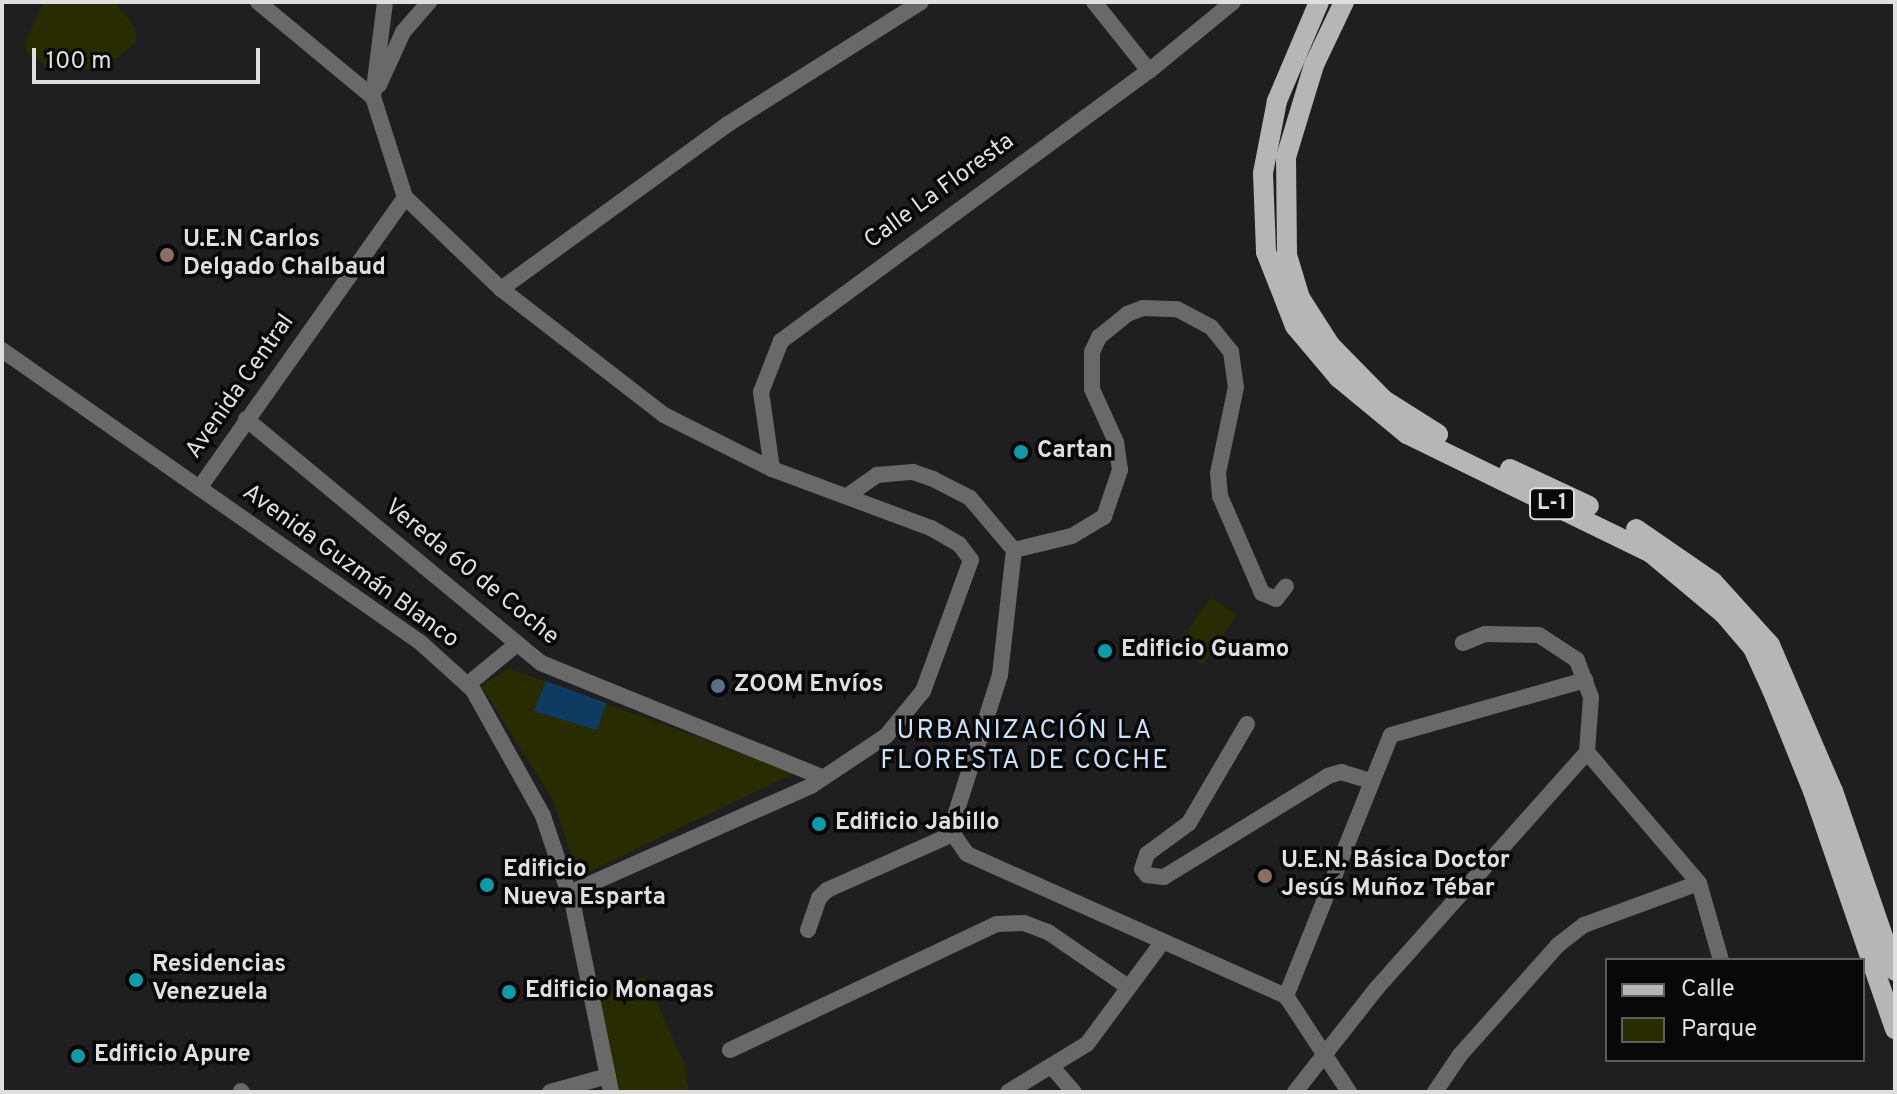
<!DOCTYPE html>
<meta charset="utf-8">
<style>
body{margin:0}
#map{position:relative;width:1897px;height:1094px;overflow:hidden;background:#1f1e20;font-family:Overpass,sans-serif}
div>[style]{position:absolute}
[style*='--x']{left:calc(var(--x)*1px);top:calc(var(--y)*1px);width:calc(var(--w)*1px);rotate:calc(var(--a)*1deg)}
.green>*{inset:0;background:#292b00}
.water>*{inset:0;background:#0e3b62}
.street>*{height:16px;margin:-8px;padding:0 8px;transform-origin:8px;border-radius:8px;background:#6a696a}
.primary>*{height:20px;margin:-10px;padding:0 10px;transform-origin:10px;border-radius:10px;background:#b8b5b7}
.dots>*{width:22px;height:22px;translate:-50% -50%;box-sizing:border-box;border:4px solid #090809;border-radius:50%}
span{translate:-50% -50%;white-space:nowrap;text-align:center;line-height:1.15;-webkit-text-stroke:7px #090809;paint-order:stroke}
.shield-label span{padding:2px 6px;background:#090809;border:2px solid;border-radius:6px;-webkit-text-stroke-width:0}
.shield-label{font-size:22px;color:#dfdee0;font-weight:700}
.street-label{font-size:24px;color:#dfdee0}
.poi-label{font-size:24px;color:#dfdee0;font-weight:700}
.left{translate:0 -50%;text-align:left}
.neighbourhood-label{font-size:26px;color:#cbe1f9;letter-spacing:2px}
.frame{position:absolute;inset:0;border:4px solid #dfdee0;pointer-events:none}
.legend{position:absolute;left:1605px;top:958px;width:260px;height:104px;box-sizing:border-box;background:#090809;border:2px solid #5f5e5f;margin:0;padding:10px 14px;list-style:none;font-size:24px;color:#dfdee0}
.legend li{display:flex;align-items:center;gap:16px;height:40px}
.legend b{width:40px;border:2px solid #5f5e5f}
.scale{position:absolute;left:32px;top:48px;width:228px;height:36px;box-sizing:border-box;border:4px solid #dfdee0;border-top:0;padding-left:10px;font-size:24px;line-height:28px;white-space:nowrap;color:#dfdee0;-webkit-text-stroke:6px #090809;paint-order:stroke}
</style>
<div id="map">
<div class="green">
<i style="clip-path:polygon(44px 2px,115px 2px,136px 28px,136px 41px,119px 57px,97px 67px,75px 70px,44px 64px,28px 54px,24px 43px)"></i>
<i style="clip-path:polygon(1211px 597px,1237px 615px,1203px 665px,1176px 647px)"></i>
<i style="clip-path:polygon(509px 668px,795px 773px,578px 877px,553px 800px,481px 686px)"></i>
<i style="clip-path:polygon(645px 977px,684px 1062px,689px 1092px,617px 1092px,597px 993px)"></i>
</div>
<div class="water">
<i style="clip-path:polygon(546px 681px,606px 703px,597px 730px,534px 711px)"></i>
</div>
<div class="street">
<i style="--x:258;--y:2;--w:149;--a:39.6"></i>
<i style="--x:385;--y:2;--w:96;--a:97.2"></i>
<i style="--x:373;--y:97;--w:105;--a:72.3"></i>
<i style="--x:405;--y:197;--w:133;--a:43.8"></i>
<i style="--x:501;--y:289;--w:206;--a:37.7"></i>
<i style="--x:664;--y:415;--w:121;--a:26.6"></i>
<i style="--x:772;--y:469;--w:170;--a:20.4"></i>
<i style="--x:931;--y:528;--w:32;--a:30"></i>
<i style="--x:959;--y:544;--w:20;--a:53"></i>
<i style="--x:971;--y:560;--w:140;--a:110.1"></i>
<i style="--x:923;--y:691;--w:58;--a:129.4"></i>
<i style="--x:886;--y:736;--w:90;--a:146.3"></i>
<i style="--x:811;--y:786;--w:265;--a:156.1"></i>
<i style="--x:1094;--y:2;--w:88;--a:51.4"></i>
<i style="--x:379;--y:85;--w:58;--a:-65.6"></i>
<i style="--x:403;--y:32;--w:40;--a:-49"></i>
<i style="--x:501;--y:289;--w:281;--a:-36"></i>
<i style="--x:728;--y:124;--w:228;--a:-32.3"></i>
<i style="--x:2;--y:350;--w:511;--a:34.96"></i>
<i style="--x:421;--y:643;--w:70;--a:42.1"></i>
<i style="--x:473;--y:690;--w:144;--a:60.9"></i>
<i style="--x:543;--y:816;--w:94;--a:71.4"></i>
<i style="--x:573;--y:905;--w:191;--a:78.5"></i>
<i style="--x:246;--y:419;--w:383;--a:39.6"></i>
<i style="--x:541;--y:663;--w:305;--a:22.1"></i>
<i style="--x:772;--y:469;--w:78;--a:-98.1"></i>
<i style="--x:761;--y:392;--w:55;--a:-68.6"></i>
<i style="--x:781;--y:341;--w:456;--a:-36.3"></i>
<i style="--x:1149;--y:71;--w:109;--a:-39.4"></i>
<i style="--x:200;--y:487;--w:355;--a:-54.7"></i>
<i style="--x:847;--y:496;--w:37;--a:-35"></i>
<i style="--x:877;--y:475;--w:36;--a:-5"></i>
<i style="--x:913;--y:472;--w:21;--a:19"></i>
<i style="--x:933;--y:479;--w:42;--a:27.2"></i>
<i style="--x:970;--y:498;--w:68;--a:49.8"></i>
<i style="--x:1014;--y:550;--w:126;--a:96.4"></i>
<i style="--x:1000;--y:675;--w:154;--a:107.7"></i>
<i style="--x:953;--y:822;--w:12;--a:90"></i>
<i style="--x:953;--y:834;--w:24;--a:55"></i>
<i style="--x:967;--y:854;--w:349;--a:24"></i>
<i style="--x:1286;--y:996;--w:115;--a:56.7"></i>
<i style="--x:1014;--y:550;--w:60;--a:-13.6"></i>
<i style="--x:1072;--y:536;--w:37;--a:-31"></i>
<i style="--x:1104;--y:517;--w:50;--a:-71.2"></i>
<i style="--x:1120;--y:470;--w:28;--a:-98"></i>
<i style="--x:1116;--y:442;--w:58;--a:-114.4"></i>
<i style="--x:1092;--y:389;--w:37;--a:-90"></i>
<i style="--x:1092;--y:352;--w:17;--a:-65"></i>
<i style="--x:1099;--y:337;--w:36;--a:-39"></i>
<i style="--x:1127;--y:314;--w:17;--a:-21"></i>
<i style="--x:1143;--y:308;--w:34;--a:2"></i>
<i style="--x:1177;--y:309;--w:38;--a:28"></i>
<i style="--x:1211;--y:327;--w:32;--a:51"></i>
<i style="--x:1231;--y:352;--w:35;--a:82"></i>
<i style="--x:1236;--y:387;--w:88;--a:101.8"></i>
<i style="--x:1218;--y:473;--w:23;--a:85"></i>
<i style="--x:1220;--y:496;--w:106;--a:66.6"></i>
<i style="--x:1262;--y:593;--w:15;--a:23"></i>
<i style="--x:1276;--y:599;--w:16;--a:-52"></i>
<i style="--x:467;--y:685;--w:65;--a:-39.4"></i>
<i style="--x:1247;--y:724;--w:115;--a:120.4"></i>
<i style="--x:1189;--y:823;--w:52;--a:143.6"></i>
<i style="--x:1147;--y:854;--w:16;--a:108"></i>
<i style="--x:1142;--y:869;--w:8;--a:50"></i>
<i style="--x:1147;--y:875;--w:17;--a:7"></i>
<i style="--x:1164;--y:877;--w:193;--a:-31.6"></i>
<i style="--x:1328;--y:776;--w:14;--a:-17"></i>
<i style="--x:1341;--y:772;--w:31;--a:17"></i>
<i style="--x:1587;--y:752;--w:172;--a:49.5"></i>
<i style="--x:1699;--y:883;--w:80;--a:74.1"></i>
<i style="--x:808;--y:930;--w:34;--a:-71"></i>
<i style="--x:819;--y:898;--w:11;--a:-45"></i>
<i style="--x:827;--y:890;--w:138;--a:-24"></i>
<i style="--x:1286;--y:996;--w:281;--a:-68.1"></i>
<i style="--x:1391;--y:735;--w:202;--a:-15.8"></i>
<i style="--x:730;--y:1050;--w:295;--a:-25.3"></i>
<i style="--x:997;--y:924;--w:27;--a:-2"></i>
<i style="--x:1024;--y:923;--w:26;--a:21"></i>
<i style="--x:1048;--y:932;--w:97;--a:34.5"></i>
<i style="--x:1052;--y:1067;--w:33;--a:49"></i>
<i style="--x:241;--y:1091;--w:1;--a:45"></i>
<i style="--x:550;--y:1092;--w:60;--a:-15.4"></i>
<i style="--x:1008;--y:1092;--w:92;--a:-31.3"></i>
<i style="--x:1087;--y:1044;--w:124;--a:-53.5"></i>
<i style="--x:1295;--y:1092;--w:131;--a:-51.8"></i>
<i style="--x:1376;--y:989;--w:317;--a:-48.3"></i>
<i style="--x:1587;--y:752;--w:55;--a:-85.8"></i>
<i style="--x:1591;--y:697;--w:40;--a:-111"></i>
<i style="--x:1577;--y:660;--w:45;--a:-146.7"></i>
<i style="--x:1539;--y:635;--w:54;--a:-178.9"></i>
<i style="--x:1485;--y:634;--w:24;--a:158"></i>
<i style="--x:1435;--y:1092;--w:45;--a:-56"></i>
<i style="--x:1460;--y:1055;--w:147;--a:-48.3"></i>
<i style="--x:1558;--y:945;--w:33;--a:-38"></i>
<i style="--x:1584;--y:925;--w:122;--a:-20.1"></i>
</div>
<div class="primary">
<i style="--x:1319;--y:2;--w:108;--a:113"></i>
<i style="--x:1277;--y:101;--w:73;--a:101"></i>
<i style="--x:1263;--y:173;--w:79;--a:87.8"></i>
<i style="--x:1266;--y:252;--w:79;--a:68.6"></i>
<i style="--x:1295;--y:326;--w:68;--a:49.8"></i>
<i style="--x:1339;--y:378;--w:88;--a:39.5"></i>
<i style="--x:1407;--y:434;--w:271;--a:26"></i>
<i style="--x:1651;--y:553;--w:95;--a:39.9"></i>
<i style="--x:1724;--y:614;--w:45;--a:49.5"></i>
<i style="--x:1753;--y:648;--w:48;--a:65.6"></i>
<i style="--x:1773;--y:692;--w:107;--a:68"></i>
<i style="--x:1813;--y:791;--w:252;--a:71"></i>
<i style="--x:1344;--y:2;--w:70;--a:115.5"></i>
<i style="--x:1314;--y:65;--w:96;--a:106.9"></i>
<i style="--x:1286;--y:157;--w:98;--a:89.4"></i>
<i style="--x:1287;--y:255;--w:45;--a:73.2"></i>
<i style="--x:1300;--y:298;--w:56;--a:57.4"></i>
<i style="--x:1330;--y:345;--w:77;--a:45.5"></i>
<i style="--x:1384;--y:400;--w:64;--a:32.2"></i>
<i style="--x:1510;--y:469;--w:87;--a:25.1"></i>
<i style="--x:1636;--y:529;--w:93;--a:34.5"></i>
<i style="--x:1713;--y:582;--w:85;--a:47.9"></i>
<i style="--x:1770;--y:645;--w:159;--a:66.7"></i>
<i style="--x:1833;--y:791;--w:190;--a:71"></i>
</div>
<div class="dots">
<i style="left:167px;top:255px;background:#8d6e63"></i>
<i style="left:1021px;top:452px;background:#0f9aa8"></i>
<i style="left:1105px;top:651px;background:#0f9aa8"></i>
<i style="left:718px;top:686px;background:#5c6f8a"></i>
<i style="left:819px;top:824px;background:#0f9aa8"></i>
<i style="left:1265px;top:876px;background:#8d6e63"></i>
<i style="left:487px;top:885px;background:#0f9aa8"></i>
<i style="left:136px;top:980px;background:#0f9aa8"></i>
<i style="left:509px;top:992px;background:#0f9aa8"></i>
<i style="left:78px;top:1056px;background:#0f9aa8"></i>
</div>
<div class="shield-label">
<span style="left:1552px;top:504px">L-1</span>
</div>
<div class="street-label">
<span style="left:940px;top:192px;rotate:-36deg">Calle La Floresta</span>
<span style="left:241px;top:387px;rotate:-55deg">Avenida Central</span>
<span style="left:350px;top:567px;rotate:36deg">Avenida Guzmán Blanco</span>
<span style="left:471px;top:573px;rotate:39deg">Vereda 60 de Coche</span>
</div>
<div class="poi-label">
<span class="left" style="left:183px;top:255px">U.E.N Carlos<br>Delgado Chalbaud</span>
<span class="left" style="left:1037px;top:452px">Cartan</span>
<span class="left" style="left:1121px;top:651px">Edificio Guamo</span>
<span class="left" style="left:734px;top:686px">ZOOM Envíos</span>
<span class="left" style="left:835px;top:824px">Edificio Jabillo</span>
<span class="left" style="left:1281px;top:876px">U.E.N. Básica Doctor<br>Jesús Muñoz Tébar</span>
<span class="left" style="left:503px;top:885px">Edificio<br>Nueva Esparta</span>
<span class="left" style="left:152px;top:980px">Residencias<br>Venezuela</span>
<span class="left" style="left:525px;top:992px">Edificio Monagas</span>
<span class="left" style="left:94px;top:1056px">Edificio Apure</span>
</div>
<div class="neighbourhood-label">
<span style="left:1025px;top:747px">URBANIZACIÓN LA<br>FLORESTA DE COCHE</span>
</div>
<div class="frame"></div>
<ul class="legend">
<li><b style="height:10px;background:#b8b5b7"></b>Calle</li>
<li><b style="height:22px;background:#292b00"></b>Parque</li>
</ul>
<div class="scale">100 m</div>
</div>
